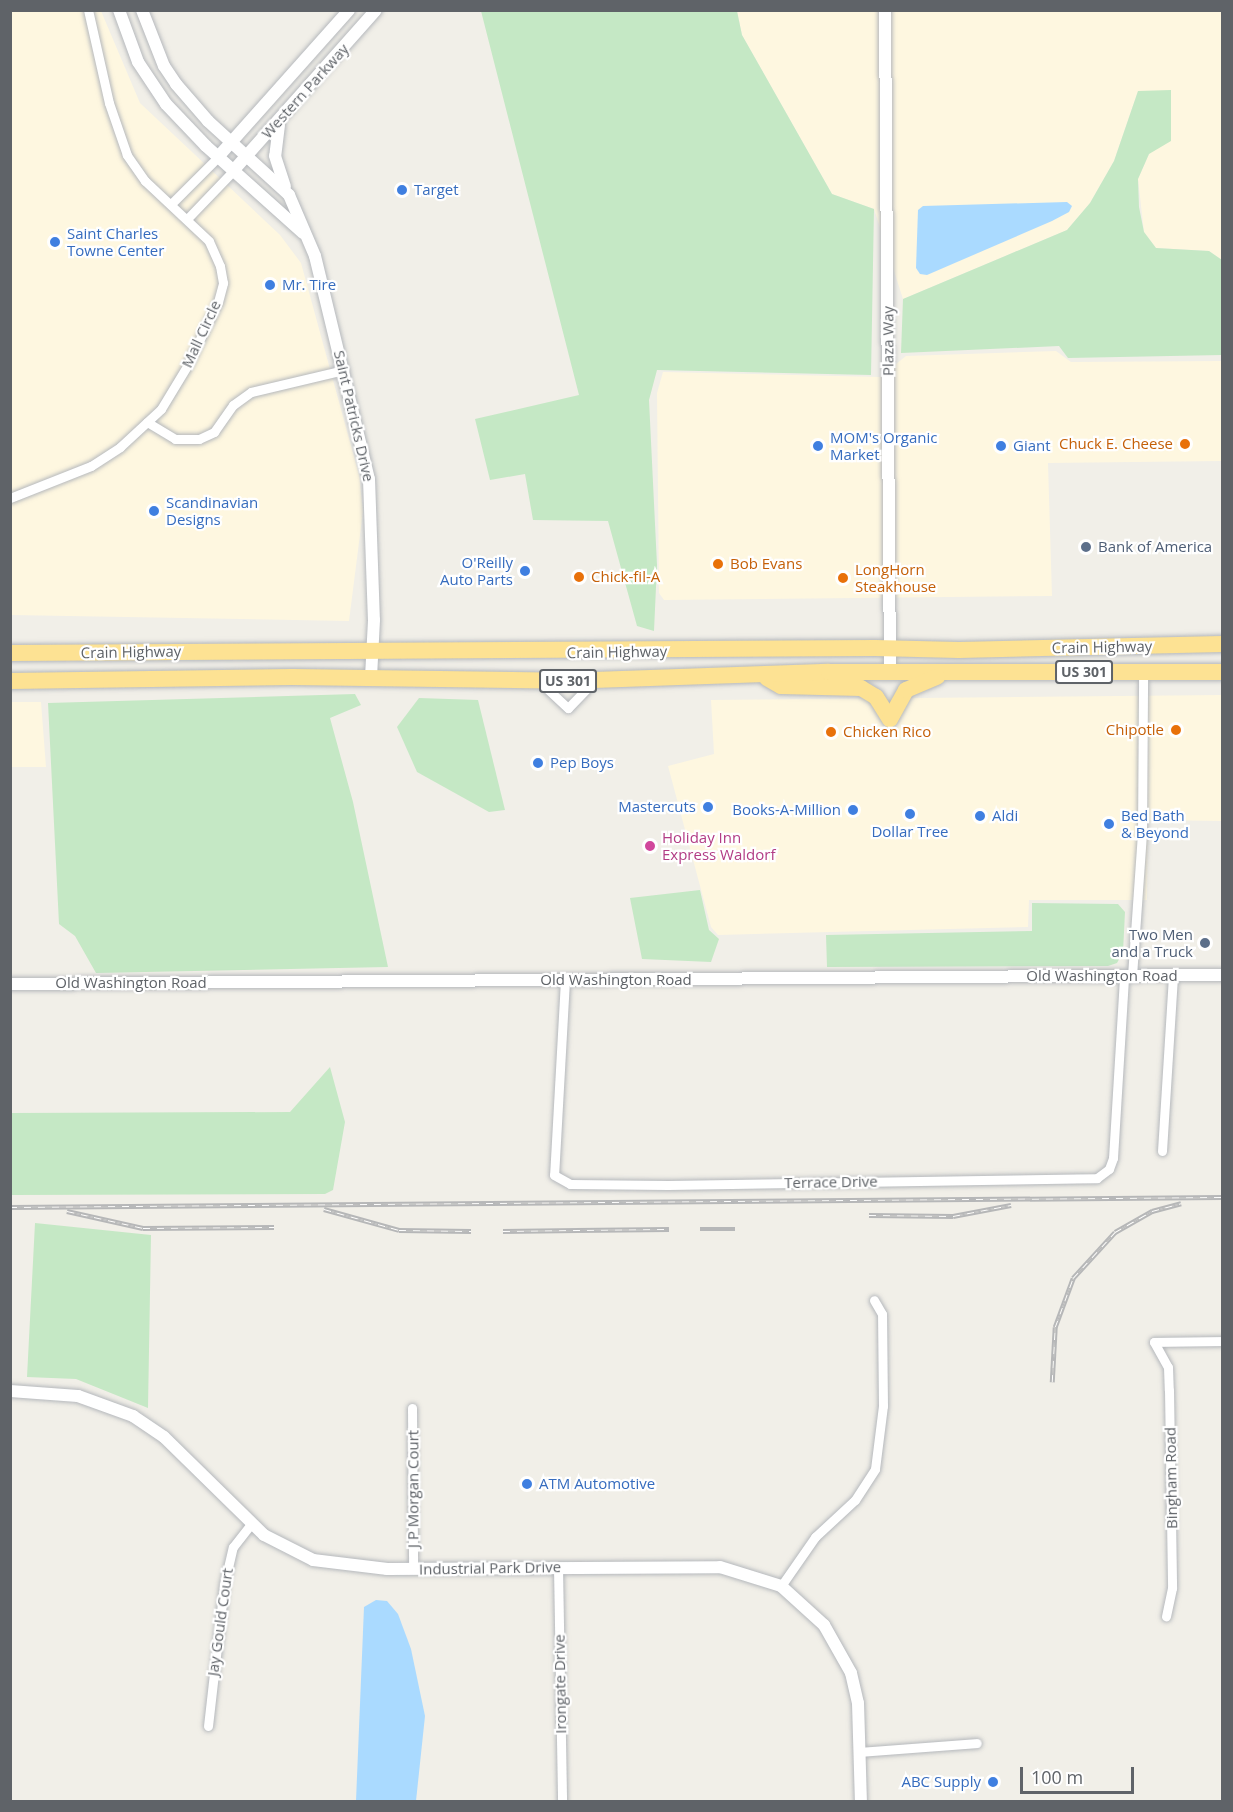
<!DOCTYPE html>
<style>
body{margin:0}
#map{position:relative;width:1233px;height:1812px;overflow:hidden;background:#f1efe8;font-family:"Open Sans",sans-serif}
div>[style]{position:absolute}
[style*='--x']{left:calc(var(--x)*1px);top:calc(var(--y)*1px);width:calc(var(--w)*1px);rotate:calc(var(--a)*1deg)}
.commercial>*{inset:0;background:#fef7e0}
.green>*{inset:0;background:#c5e8c5}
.water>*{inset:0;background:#aadaff}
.roads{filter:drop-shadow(0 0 2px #b5b8bc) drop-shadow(0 0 2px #b5b8bc)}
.street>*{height:9px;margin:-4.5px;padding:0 4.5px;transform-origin:4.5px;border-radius:4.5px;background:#fff}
.secondary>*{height:12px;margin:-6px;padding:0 6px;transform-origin:6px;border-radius:6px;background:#fff}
.highway>*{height:16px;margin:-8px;padding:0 8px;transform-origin:8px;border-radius:8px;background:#fde293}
.rail>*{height:4.5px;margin-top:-2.25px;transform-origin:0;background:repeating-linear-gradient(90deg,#fff 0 7px,#b6b7b8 0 14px);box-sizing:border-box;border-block:2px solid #b6b7b8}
.dots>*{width:16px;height:16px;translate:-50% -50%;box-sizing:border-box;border:3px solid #fff;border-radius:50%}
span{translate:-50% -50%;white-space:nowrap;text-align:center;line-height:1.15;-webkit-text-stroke:4.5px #fff;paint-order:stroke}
.shield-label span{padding:2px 4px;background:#fff;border:2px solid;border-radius:4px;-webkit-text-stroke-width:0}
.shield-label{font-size:14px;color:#5f6368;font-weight:700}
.street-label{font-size:15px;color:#5f6368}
.shop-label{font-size:15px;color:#366cbe}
.left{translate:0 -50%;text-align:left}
.right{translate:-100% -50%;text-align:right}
.food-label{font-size:15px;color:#c56008}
.service-label{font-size:15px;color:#4e5e75}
.hotel-label{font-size:15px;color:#b23c85}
.frame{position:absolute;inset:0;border:12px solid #5f6368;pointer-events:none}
.scale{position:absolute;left:1020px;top:1767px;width:114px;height:27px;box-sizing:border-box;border:3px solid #5f6368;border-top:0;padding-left:8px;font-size:18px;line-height:21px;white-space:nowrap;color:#5f6368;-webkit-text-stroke:4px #fff;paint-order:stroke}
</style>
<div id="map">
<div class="commercial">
<i style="clip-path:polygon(11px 11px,101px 11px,140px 103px,280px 235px,301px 263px,359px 475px,363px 511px,349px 621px,11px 615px)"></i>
<i style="clip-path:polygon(737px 11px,1222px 11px,1222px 260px,1209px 251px,1156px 248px,1144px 232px,1138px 179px,1149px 154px,1138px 91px,1114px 161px,1090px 203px,1067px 230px,903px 299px,874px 209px,832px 194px,742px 35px)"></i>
<i style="clip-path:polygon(1056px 351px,1071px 362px,1222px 361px,1222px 461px,1048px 463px,1052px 596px,664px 600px,659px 593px,657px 393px,663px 372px,880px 377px,906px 356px)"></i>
<i style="clip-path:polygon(1222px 695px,1222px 821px,1148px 820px,1147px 900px,1029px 900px,1028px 927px,718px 935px,711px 927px,668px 766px,714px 754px,711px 700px)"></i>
<i style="clip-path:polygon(11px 702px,41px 702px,46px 767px,11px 767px)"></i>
</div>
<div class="green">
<i style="clip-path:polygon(481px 11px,737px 11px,742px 35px,832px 194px,874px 209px,871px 375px,657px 370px,649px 400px,657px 565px,654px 631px,637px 626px,608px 521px,533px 520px,525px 474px,490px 480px,475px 419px,579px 395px)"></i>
<i style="clip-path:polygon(1171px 90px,1171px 141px,1149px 154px,1138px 179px,1139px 207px,1144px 232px,1156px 248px,1209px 251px,1222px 260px,1222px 355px,1068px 358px,1059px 346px,901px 353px,903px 299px,1067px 230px,1090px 203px,1114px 161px,1138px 91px)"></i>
<i style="clip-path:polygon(355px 694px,361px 705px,330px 718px,353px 802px,388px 967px,96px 973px,75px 936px,59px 924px,48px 703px)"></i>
<i style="clip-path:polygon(419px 698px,478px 700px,505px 810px,489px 812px,417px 772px,397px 727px)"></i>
<i style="clip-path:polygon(700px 890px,709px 930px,719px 939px,711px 962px,642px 959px,630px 898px)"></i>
<i style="clip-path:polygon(1032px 903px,1118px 904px,1125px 912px,1123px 952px,1117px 963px,1108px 966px,827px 967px,826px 935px,1032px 931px)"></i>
<i style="clip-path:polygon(330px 1067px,345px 1122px,333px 1190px,325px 1194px,11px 1195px,11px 1113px,290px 1112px)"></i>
<i style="clip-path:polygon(35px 1223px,151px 1235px,148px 1408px,76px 1379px,27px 1377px)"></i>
</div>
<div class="water">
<i style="clip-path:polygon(1067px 202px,1072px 206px,1069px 212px,1052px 221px,927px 275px,920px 274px,916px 268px,918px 210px,923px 206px)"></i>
<i style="clip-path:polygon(376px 1600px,387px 1601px,398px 1614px,411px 1649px,425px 1716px,416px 1801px,356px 1801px,364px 1607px)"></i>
</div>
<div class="roads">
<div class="street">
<i style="--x:171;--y:204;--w:66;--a:-45"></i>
<i style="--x:187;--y:219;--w:66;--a:-46.2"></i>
<i style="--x:147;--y:422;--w:33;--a:31"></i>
<i style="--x:175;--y:439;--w:24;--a:0"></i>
<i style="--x:199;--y:439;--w:17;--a:-25"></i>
<i style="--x:214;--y:432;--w:33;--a:-55"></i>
<i style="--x:233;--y:405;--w:22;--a:-36"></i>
<i style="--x:251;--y:392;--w:96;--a:-13.3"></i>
<i style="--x:10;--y:498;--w:87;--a:-21.6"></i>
<i style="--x:91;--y:466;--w:35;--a:-33"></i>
<i style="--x:120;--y:447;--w:56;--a:-42.8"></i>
<i style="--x:161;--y:409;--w:50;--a:-58.8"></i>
<i style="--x:187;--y:366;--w:71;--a:-64.2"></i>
<i style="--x:218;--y:302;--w:20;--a:-75"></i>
<i style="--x:223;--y:283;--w:17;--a:-100"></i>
<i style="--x:220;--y:266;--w:27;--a:-114"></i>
<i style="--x:209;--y:241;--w:88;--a:-136.8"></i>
<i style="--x:145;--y:181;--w:32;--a:-125"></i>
<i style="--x:127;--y:155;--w:55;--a:-109.1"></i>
<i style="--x:109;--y:103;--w:95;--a:-102.7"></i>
<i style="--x:541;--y:683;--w:37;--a:43"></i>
<i style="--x:568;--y:708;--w:36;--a:-46"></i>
<i style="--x:1132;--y:976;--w:142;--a:-86"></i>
<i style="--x:1142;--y:834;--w:163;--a:-89.6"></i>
<i style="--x:565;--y:980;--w:195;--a:93.2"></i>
<i style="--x:554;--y:1175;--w:18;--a:29"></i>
<i style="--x:570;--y:1184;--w:98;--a:0.6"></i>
<i style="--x:668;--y:1185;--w:429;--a:-0.9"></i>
<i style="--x:1097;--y:1178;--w:15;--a:-37"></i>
<i style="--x:1109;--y:1169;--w:12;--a:-70"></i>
<i style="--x:1113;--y:1158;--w:182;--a:-86.5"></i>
<i style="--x:1162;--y:1151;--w:175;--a:-86.4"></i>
<i style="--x:1154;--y:1342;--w:29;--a:61"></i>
<i style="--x:1168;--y:1367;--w:23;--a:88"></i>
<i style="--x:1169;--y:1390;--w:198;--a:89.1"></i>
<i style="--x:1172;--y:1588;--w:29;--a:102"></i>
<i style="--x:1154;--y:1342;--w:68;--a:-0.8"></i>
<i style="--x:412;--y:1408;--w:161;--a:89.6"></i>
<i style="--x:558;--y:1567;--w:235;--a:89"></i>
<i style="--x:781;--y:1586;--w:60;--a:-55.2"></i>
<i style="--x:815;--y:1537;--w:54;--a:-42.8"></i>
<i style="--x:855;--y:1500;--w:37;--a:-57"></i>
<i style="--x:875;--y:1469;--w:64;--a:-82.8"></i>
<i style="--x:883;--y:1406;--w:92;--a:-90.6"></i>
<i style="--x:882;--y:1314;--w:16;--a:-120"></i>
<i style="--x:208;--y:1726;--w:142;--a:-83.5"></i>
<i style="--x:224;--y:1585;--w:39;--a:-77"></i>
<i style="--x:233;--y:1547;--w:28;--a:-52"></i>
<i style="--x:860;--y:1752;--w:117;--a:-4.4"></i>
</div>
<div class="secondary">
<i style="--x:119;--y:10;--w:55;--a:69.9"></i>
<i style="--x:138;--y:62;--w:50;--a:56.3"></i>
<i style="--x:166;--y:104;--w:58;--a:46.4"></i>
<i style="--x:206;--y:146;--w:130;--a:41.9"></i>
<i style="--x:142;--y:10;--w:60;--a:68.6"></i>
<i style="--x:164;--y:66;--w:22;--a:56"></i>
<i style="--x:176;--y:84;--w:49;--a:49.1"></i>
<i style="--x:208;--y:121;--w:110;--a:42.4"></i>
<i style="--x:289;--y:195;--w:66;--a:66.9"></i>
<i style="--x:315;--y:256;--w:229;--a:76.4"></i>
<i style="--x:369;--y:479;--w:141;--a:88"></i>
<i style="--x:374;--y:620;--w:57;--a:93"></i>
<i style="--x:885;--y:10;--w:662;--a:89.57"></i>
<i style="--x:279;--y:125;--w:31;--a:97"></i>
<i style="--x:275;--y:156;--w:32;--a:72"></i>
<i style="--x:218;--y:157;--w:197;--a:-48.3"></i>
<i style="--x:233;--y:171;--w:215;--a:-48.4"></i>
<i style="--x:10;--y:984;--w:1212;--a:-0.43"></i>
<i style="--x:10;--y:1391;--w:68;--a:4.2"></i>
<i style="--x:78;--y:1396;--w:59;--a:20"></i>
<i style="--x:133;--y:1416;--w:37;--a:34"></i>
<i style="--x:164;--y:1437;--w:140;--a:44.4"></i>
<i style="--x:264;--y:1535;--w:55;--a:27"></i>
<i style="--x:313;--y:1560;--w:75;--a:6.9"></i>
<i style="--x:387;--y:1569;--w:333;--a:-0.3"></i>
<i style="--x:720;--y:1567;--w:64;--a:17.3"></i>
<i style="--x:781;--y:1586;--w:58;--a:42.2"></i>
<i style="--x:824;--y:1625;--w:55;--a:60.6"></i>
<i style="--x:851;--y:1673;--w:31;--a:77"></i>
<i style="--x:858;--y:1703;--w:99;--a:88.3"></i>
</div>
<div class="highway">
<i style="--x:10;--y:653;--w:865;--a:-0.33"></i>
<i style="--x:875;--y:648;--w:84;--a:1.4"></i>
<i style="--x:959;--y:650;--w:263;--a:-1.3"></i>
<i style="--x:767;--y:678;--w:16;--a:30"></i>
<i style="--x:781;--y:686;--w:80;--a:1.4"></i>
<i style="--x:861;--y:688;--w:17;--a:31"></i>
<i style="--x:876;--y:697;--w:26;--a:58"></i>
<i style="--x:10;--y:681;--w:282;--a:-0.8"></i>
<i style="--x:292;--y:677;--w:273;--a:0.8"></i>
<i style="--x:565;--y:681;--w:264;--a:-2"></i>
<i style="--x:829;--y:672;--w:393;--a:0"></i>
<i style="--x:890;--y:719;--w:33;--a:-61"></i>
<i style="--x:906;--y:690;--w:34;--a:-23"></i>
</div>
</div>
<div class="rail">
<i style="--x:10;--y:1207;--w:1212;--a:-0.47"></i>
<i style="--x:324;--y:1209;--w:78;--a:15.6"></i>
<i style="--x:399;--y:1230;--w:72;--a:0.8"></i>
<i style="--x:67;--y:1211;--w:78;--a:12.6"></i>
<i style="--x:143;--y:1228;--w:131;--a:-0.4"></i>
<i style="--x:869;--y:1215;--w:84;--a:0.7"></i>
<i style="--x:953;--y:1216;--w:59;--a:-10.7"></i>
<i style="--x:700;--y:1229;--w:35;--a:0"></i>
<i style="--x:503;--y:1231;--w:166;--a:-0.7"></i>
<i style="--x:1052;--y:1382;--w:55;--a:-86.9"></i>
<i style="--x:1055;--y:1327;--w:52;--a:-69.8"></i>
<i style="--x:1073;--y:1278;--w:62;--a:-47.6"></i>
<i style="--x:1115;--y:1232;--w:43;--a:-29.6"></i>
<i style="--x:1152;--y:1211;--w:30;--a:-15"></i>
</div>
<div class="dots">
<i style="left:402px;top:190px;background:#3f7fe0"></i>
<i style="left:55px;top:242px;background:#3f7fe0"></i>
<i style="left:270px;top:285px;background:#3f7fe0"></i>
<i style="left:1185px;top:444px;background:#e8710a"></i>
<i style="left:818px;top:446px;background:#3f7fe0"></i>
<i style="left:1001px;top:446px;background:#3f7fe0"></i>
<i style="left:154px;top:511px;background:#3f7fe0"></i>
<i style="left:1086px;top:547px;background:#5c6f8a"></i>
<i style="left:718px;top:564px;background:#e8710a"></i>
<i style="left:525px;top:571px;background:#3f7fe0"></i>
<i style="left:579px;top:577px;background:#e8710a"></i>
<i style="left:843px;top:578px;background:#e8710a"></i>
<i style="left:1176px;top:730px;background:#e8710a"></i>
<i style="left:831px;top:732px;background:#e8710a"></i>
<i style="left:538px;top:763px;background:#3f7fe0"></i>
<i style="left:708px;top:807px;background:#3f7fe0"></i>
<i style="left:853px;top:810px;background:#3f7fe0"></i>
<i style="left:910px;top:814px;background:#3f7fe0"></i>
<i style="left:980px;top:816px;background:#3f7fe0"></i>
<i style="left:1109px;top:824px;background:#3f7fe0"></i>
<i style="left:650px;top:846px;background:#d1479c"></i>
<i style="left:1205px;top:943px;background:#5c6f8a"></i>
<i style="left:527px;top:1484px;background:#3f7fe0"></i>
<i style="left:993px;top:1782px;background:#3f7fe0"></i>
</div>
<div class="shield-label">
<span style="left:1084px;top:672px">US 301</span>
<span style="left:568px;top:681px">US 301</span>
</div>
<div class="street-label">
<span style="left:305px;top:91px;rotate:-48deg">Western Parkway</span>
<span style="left:201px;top:334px;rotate:-65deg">Mall Circle</span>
<span style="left:888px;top:341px;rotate:-90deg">Plaza Way</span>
<span style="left:354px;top:416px;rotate:77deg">Saint Patricks Drive</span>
<span style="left:1102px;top:647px;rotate:-1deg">Crain Highway</span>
<span style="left:131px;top:652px;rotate:-1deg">Crain Highway</span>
<span style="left:617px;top:652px;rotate:-1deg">Crain Highway</span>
<span style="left:1102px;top:976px">Old Washington Road</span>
<span style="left:616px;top:980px">Old Washington Road</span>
<span style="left:131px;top:983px">Old Washington Road</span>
<span style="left:831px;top:1182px;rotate:-1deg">Terrace Drive</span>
<span style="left:1171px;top:1478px;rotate:-91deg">Bingham Road</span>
<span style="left:413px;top:1489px;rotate:-90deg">J P Morgan Court</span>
<span style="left:490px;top:1568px;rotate:-1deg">Industrial Park Drive</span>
<span style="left:220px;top:1622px;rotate:-82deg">Jay Gould Court</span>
<span style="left:560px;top:1684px;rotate:-91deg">Irongate Drive</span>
</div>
<div class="shop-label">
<span class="left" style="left:414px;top:190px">Target</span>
<span class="left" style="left:67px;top:242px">Saint Charles<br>Towne Center</span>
<span class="left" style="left:282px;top:285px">Mr. Tire</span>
<span class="left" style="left:830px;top:446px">MOM's Organic<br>Market</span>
<span class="left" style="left:1013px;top:446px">Giant</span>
<span class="left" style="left:166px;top:511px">Scandinavian<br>Designs</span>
<span class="right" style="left:513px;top:571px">O'Reilly<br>Auto Parts</span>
<span class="left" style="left:550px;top:763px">Pep Boys</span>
<span class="right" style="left:696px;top:807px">Mastercuts</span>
<span class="right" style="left:841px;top:810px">Books-A-Million</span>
<span class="left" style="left:1121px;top:824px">Bed Bath<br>&amp; Beyond</span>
<span class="left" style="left:992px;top:816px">Aldi</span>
<span style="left:910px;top:832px">Dollar Tree</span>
<span class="left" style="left:539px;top:1484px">ATM Automotive</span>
<span class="right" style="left:981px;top:1782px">ABC Supply</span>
</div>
<div class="food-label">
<span class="right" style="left:1173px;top:444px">Chuck E. Cheese</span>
<span class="left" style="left:730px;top:564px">Bob Evans</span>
<span class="left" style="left:855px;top:578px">LongHorn<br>Steakhouse</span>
<span class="left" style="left:591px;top:577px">Chick-fil-A</span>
<span class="right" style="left:1164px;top:730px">Chipotle</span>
<span class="left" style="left:843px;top:732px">Chicken Rico</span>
</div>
<div class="service-label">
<span class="left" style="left:1098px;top:547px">Bank of America</span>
<span class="right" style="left:1193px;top:943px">Two Men<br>and a Truck</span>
</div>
<div class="hotel-label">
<span class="left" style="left:662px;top:846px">Holiday Inn<br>Express Waldorf</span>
</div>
<div class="frame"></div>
<div class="scale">100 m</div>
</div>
